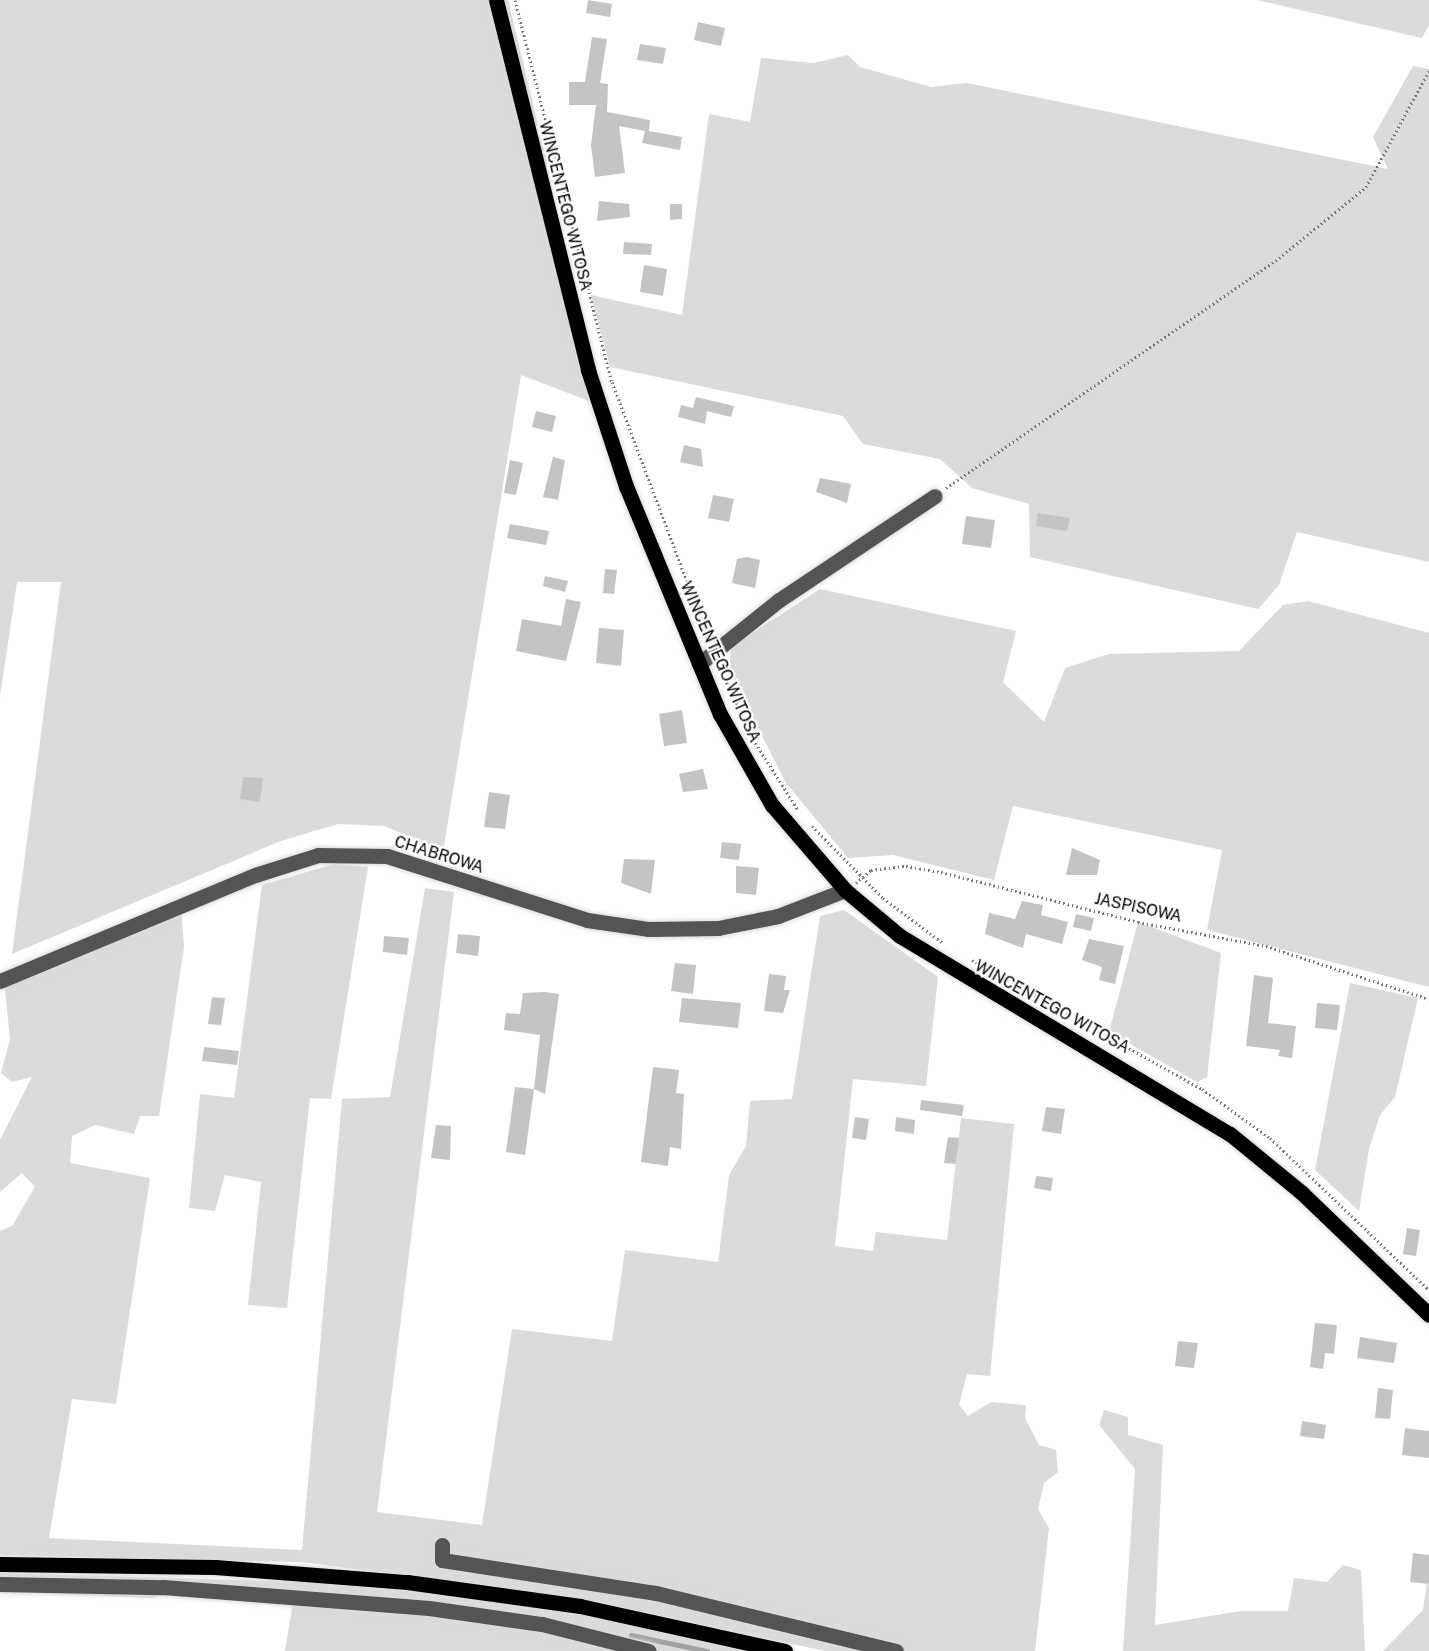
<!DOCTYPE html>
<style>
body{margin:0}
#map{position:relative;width:1429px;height:1651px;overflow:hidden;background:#fff;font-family:"Public Sans",sans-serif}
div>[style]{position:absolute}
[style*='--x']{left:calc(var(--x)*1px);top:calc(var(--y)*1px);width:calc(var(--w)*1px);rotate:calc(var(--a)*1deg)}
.green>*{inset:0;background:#dbdbdb}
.stream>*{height:4.5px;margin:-2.25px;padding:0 2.25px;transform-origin:2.25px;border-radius:2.25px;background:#a2a2a2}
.building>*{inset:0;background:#c4c4c4}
.path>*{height:3px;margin-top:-1.5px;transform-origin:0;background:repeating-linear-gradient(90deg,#767676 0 1.5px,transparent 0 4.5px)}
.roads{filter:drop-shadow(0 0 2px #dbdbdb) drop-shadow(0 0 2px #dbdbdb)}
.minor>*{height:15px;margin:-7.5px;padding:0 7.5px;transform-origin:7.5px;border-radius:7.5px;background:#545454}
.major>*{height:15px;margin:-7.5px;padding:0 7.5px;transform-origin:7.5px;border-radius:7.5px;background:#000}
span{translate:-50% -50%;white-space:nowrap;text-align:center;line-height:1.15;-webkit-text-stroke:4.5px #fff;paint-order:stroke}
.street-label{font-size:16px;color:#000}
</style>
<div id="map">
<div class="green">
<i style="clip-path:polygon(0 0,508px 0,545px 154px,588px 370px,589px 401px,521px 375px,443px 852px,385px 826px,338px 824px,281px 841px,12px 954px,61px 582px,17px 582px,0 697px)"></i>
<i style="clip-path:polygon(1257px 0,1429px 0,1429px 25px,1422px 38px)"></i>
<i style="clip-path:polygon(848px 55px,860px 67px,931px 87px,967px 83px,1388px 169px,1373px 137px,1413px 66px,1429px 69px,1429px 562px,1297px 532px,1279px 585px,1258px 609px,1030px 557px,1029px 504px,972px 488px,940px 459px,863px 444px,843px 416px,610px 367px,591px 295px,682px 315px,709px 114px,750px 122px,761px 58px,813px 63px)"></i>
<i style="clip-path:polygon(820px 589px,1016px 631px,1003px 682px,1044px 722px,1065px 668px,1109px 654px,1239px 651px,1283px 605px,1308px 601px,1429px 633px,1429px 987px,1207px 930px,1222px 850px,1013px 806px,994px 880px,893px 855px,848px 858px,786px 783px,729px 671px,731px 647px)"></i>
<i style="clip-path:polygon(334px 864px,368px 867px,331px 1099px,310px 1098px,287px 1308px,248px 1305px,261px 1182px,225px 1175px,215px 1211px,189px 1208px,200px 1094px,234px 1098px,262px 885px)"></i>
<i style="clip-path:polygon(425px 888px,454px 892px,377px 1512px,482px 1525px,512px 1329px,612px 1341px,625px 1250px,718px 1262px,729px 1175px,746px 1146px,750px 1101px,792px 1099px,820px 916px,844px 910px,938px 977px,926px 1086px,853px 1079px,835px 1246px,873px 1251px,876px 1232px,947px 1240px,961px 1118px,1014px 1124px,990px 1376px,967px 1374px,959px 1405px,968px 1416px,991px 1402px,1026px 1405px,1025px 1418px,1039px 1445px,1056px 1450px,1058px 1472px,1044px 1483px,1038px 1509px,1049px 1528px,1035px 1651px,825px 1651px,573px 1597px,301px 1562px,0 1555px,0 1231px,12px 1226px,35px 1187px,22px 1173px,0 1192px,0 1140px,32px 1077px,12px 1082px,1px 1073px,10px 1039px,4px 980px,181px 907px,184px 947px,159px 1116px,140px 1116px,134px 1134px,95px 1125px,72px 1136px,70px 1163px,150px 1178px,116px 1404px,72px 1399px,49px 1538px,302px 1550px,342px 1099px,390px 1097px)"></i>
<i style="clip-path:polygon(1138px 922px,1221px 953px,1207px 1077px,1197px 1082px,1109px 1032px)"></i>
<i style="clip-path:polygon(1350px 983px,1418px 998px,1395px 1097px,1380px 1115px,1369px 1149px,1359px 1211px,1315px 1170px)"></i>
<i style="clip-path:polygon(1104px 1410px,1128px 1417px,1128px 1435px,1163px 1445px,1155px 1625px,1241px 1611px,1288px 1611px,1294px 1578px,1327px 1582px,1343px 1565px,1361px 1570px,1365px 1651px,1123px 1651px,1135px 1469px,1099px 1425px)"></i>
<i style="clip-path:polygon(1429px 1569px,1429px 1651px,1383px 1651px,1423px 1610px)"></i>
<i style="clip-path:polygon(0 1573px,304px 1582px,465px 1596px,612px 1619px,757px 1651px,285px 1651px,293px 1602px,163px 1593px,153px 1598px,0 1592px)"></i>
</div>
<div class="stream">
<i style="--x:631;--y:1635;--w:78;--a:11.9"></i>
</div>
<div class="building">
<i style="clip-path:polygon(588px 0,612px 4px,610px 17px,586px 13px)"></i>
<i style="clip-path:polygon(698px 22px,725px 28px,721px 46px,694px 40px)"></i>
<i style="clip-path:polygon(592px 37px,607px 39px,600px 83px,608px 84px,607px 112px,650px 120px,649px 131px,682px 137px,680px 150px,642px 143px,645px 131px,619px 126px,625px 173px,595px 177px,591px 145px,596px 105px,569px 105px,569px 82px,585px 82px)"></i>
<i style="clip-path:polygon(640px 44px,666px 48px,663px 64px,637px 60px)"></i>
<i style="clip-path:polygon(599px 201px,629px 204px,630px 217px,597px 221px)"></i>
<i style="clip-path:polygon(670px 204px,682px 204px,682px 219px,670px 220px)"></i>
<i style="clip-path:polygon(624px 242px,652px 244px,651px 255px,623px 254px)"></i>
<i style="clip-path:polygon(644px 265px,667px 269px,663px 296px,640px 292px)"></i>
<i style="clip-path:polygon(696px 397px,734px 406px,731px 417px,707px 411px,705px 424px,678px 417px,681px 405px,693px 408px)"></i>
<i style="clip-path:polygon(536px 411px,556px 416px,552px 432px,532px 427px)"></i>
<i style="clip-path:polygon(684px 445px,701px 449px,703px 467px,680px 462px)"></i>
<i style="clip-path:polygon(553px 457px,565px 460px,558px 500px,543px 497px)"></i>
<i style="clip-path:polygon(510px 460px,523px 463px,516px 495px,504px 493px)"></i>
<i style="clip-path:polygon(820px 478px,851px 484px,847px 503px,816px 492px)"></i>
<i style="clip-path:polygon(713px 495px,734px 499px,729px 522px,708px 518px)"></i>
<i style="clip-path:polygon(1038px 513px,1070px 518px,1067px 531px,1036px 526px)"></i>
<i style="clip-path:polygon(966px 516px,995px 520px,991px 548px,962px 544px)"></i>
<i style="clip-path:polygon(510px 524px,549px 531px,546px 545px,507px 538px)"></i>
<i style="clip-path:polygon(747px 557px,760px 560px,755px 588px,732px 583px,737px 559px)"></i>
<i style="clip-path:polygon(605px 569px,617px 570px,614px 594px,603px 593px)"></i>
<i style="clip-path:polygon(545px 576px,568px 581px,565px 592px,543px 586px)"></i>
<i style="clip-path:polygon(566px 599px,581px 602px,566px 661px,516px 651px,522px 619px,561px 626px)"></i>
<i style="clip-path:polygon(599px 628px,624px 630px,621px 666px,596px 663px)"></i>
<i style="clip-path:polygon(682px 710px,687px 743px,664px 746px,659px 714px)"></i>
<i style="clip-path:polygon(703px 769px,708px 789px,683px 792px,679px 774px)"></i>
<i style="clip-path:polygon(243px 777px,263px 778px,260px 802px,240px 799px)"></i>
<i style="clip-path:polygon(489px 792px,510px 795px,505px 829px,484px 827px)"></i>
<i style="clip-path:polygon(722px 842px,741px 844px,739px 860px,720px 858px)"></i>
<i style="clip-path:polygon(1072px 848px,1100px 860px,1097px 875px,1066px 875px)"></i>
<i style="clip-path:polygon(624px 859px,655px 860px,651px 894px,621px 883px)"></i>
<i style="clip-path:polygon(736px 866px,759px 868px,756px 895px,736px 893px)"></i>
<i style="clip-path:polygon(1022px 901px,1043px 905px,1041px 915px,1068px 922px,1062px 944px,1026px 934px,1023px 948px,985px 934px,989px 913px,1015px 919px)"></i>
<i style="clip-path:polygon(1076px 914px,1094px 918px,1091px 931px,1073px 927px)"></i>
<i style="clip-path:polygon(458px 934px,480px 936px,478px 956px,456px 953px)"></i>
<i style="clip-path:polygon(384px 936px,409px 938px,407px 955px,383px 952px)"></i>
<i style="clip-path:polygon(1089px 939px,1124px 946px,1115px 984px,1099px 980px,1102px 967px,1082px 960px)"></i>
<i style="clip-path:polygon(675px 963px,696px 965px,693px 994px,671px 991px)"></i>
<i style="clip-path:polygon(769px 974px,786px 976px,784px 990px,790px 990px,783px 1013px,764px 1011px)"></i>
<i style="clip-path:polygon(1254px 975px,1273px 978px,1268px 1023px,1296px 1026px,1292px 1058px,1278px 1056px,1280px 1050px,1246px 1046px)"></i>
<i style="clip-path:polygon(545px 992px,559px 994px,545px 1094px,534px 1089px,525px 1155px,506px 1152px,515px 1087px,534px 1089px,540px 1035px,504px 1030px,506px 1013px,520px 1014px,523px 993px)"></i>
<i style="clip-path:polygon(212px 997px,225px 998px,221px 1025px,208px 1024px)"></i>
<i style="clip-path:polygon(682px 998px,741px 1003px,738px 1028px,679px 1022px)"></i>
<i style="clip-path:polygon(1317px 1003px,1340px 1005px,1337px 1030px,1315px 1028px)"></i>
<i style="clip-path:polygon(204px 1047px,239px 1051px,237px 1065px,202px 1061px)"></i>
<i style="clip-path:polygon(653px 1067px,679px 1070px,676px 1093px,684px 1094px,681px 1149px,670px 1147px,668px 1166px,641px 1162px)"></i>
<i style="clip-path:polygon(921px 1100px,964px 1105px,962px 1116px,920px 1110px)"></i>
<i style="clip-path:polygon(1046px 1107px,1065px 1109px,1061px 1134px,1042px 1131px)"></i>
<i style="clip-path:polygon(855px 1117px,869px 1119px,866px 1140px,852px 1138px)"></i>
<i style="clip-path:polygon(896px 1117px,915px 1120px,914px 1134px,895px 1131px)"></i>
<i style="clip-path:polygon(436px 1125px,451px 1126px,450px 1160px,431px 1158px)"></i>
<i style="clip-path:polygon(948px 1137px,959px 1138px,956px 1164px,944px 1163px)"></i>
<i style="clip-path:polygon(1036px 1176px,1053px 1178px,1051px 1191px,1034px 1188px)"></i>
<i style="clip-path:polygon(1407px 1228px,1420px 1230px,1416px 1256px,1403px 1254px)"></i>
<i style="clip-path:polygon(1315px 1323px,1337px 1325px,1334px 1354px,1325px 1353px,1323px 1369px,1310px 1367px)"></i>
<i style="clip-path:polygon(1360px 1337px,1397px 1343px,1394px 1363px,1357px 1358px)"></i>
<i style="clip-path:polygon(1178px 1341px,1198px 1343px,1194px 1368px,1175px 1366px)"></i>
<i style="clip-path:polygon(1378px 1388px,1393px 1390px,1390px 1419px,1375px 1418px)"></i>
<i style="clip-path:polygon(1302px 1421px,1326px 1425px,1324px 1439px,1300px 1436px)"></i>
<i style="clip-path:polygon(1405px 1428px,1429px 1431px,1429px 1458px,1402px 1455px)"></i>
<i style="clip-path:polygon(1413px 1553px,1429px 1555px,1429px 1584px,1410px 1582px)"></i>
</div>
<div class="path">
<i style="--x:515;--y:0;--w:394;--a:75.8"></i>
<i style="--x:612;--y:382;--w:273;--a:69.4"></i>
<i style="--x:946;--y:488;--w:405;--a:-34.6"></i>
<i style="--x:1279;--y:258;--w:112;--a:-39.2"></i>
<i style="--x:1366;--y:187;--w:132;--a:-61.5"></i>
<i style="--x:719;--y:666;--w:81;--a:65"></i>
<i style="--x:753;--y:739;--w:84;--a:57.6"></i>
<i style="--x:812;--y:826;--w:101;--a:45.4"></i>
<i style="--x:883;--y:898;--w:75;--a:36.9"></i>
<i style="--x:856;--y:883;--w:20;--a:-41"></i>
<i style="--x:871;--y:870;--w:35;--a:-7"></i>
<i style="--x:906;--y:866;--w:36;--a:10"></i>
<i style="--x:941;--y:872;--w:203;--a:14.2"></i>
<i style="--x:1138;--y:922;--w:130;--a:10.6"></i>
<i style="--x:1266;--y:946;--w:171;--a:18"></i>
<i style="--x:972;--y:960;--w:264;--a:29.3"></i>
<i style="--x:1202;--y:1089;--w:84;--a:35.8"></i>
<i style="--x:1270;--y:1138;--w:220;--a:43.7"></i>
</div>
<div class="roads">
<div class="minor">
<i style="--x:699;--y:664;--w:102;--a:-38.7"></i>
<i style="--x:779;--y:600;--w:187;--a:-33.7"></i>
<i style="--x:0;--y:981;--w:276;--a:-22.6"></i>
<i style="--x:255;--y:875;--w:66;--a:-17.6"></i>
<i style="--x:318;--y:855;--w:69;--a:0.8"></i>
<i style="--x:387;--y:856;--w:210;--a:17.7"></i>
<i style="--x:587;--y:920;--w:63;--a:8.3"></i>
<i style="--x:649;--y:929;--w:69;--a:-0.8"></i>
<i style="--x:718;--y:928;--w:61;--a:-11.3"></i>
<i style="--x:778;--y:916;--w:72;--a:-21.2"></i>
<i style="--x:442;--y:1545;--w:15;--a:90"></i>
<i style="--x:442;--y:1560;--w:217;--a:8.8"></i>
<i style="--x:656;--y:1593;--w:247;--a:13.6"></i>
<i style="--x:0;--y:1584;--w:163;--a:1.1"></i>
<i style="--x:163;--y:1587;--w:267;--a:4.5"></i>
<i style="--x:429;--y:1608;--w:114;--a:8.1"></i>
<i style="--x:542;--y:1624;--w:110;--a:14.2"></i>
</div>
<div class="major">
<i style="--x:496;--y:0;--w:381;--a:76"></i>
<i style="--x:588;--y:370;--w:122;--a:71.9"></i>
<i style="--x:626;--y:486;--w:247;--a:67.6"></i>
<i style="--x:720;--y:714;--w:105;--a:60.3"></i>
<i style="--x:772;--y:805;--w:112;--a:49.3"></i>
<i style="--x:845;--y:890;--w:72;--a:39.9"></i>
<i style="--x:900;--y:936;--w:385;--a:31"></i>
<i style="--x:1230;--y:1134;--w:93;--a:39.3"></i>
<i style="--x:1302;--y:1193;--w:176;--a:43.8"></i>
<i style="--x:0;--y:1564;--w:215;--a:0.8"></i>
<i style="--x:215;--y:1567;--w:193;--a:4.5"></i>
<i style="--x:407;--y:1582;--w:175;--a:7.9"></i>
<i style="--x:580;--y:1606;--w:210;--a:12.4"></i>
</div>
</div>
<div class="street-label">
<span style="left:565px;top:206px;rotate:76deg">WINCENTEGO WITOSA</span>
<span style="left:720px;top:662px;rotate:66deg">WINCENTEGO WITOSA</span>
<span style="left:439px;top:855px;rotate:17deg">CHABROWA</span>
<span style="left:1138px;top:908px;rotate:12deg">JASPISOWA</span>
<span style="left:1052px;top:1007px;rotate:29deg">WINCENTEGO WITOSA</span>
</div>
</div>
